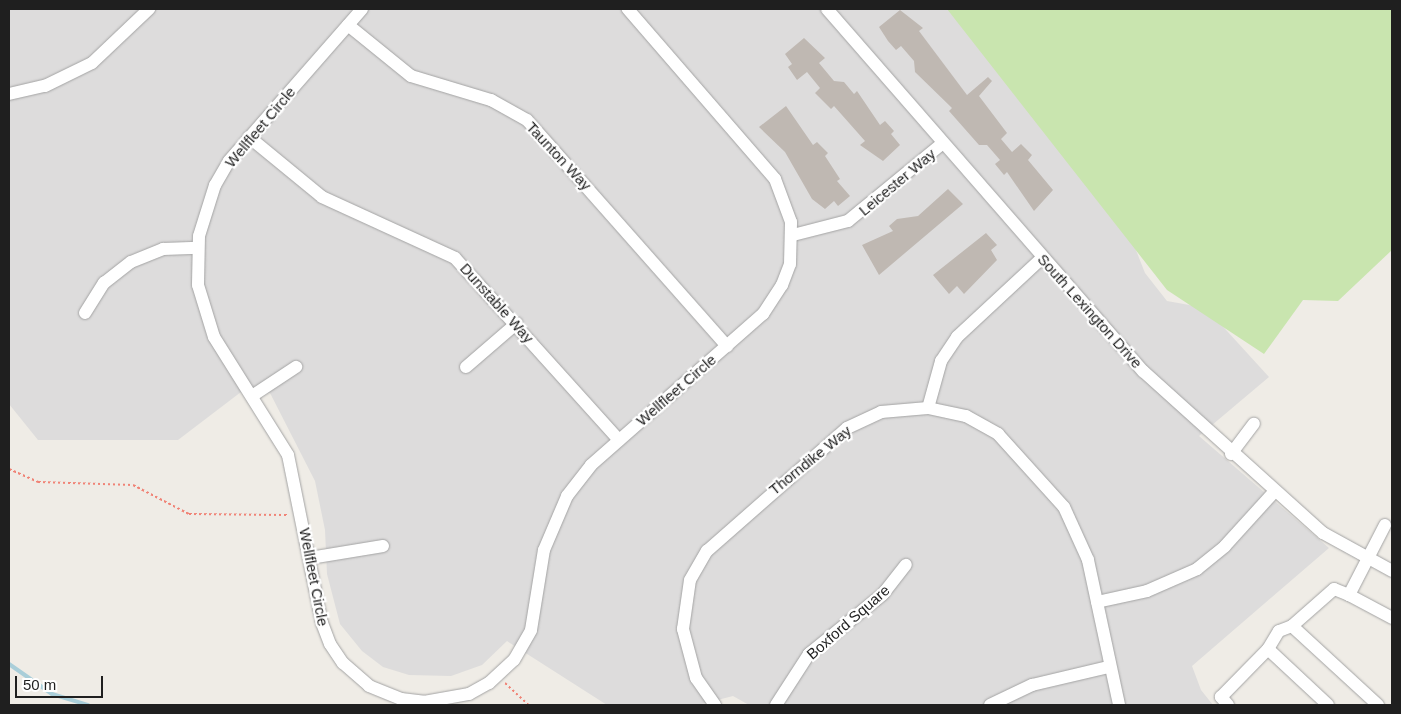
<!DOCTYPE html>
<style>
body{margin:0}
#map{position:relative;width:1401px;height:714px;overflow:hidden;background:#efece6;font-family:Arial,sans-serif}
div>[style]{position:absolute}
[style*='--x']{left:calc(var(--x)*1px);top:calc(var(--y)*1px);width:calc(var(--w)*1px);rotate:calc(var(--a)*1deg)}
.residential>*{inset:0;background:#dddcdc}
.grass>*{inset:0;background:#c9e5af}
.stream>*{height:4px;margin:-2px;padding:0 2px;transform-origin:2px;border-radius:2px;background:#a9ced9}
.building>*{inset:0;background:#bfb8b2}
.path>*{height:2px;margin-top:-1px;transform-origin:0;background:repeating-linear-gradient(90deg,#f08376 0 2.5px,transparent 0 5px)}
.roads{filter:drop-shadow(0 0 1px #a3a3a3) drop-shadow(0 0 1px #a3a3a3)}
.minor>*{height:12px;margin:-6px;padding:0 6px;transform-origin:6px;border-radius:6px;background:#fff}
span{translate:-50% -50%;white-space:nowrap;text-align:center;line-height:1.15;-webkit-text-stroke:4.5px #fff;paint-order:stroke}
.street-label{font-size:15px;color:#1f1f1f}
.frame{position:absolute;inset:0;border:10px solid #1f1f1f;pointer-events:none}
.scale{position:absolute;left:15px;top:676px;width:88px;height:22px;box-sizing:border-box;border:2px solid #1f1f1f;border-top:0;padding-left:6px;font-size:15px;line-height:18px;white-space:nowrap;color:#1f1f1f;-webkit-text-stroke:4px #fff;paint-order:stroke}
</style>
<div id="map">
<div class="residential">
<i style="clip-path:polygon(9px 9px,951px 9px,1117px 202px,1145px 273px,1167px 301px,1206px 308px,1269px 377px,1199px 436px,1329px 548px,1192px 666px,1201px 690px,1213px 705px,749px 705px,733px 696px,698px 705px,607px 705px,507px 641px,482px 665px,451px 676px,409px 675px,383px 667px,362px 651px,340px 624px,327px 574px,325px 530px,315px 481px,270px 393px,241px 392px,178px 440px,38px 440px,9px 404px)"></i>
</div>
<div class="grass">
<i style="clip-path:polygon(947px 9px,1392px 9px,1392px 250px,1338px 301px,1303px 300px,1264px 354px,1167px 290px)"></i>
</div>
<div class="stream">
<i style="--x:9;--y:664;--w:52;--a:34.9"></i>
<i style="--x:52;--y:694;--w:38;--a:17"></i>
</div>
<div class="building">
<i style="clip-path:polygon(900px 10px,923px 28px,919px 31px,967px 95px,988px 77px,992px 81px,979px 96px,1007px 133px,1001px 139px,1012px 152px,1021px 144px,1032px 155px,1028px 160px,1053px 190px,1034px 211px,1007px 172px,1004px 175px,995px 164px,1000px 160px,987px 145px,979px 145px,949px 111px,952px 108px,915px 72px,914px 61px,901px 46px,896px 50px,888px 41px,879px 27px)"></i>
<i style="clip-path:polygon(804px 38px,825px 58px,819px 63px,834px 81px,844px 82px,854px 94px,857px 91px,880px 125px,885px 121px,894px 131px,891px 134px,900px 145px,883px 161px,860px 145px,865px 141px,834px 106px,831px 109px,815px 93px,820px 88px,807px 72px,797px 80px,788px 67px,792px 64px,785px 54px)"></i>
<i style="clip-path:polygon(786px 106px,813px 145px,817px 142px,828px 153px,825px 156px,840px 179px,837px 181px,850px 196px,838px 206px,834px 201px,825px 209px,812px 199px,785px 152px,759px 127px)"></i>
<i style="clip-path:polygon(948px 189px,963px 204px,879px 275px,862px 245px,893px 231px,889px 226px,897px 219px,918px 216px)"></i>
<i style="clip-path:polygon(986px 233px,997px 245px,991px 250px,997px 260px,964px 294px,957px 286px,949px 294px,933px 275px)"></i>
</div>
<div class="path">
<i style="--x:9;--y:469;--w:32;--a:24"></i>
<i style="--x:38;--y:482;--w:95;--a:1.8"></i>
<i style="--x:133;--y:485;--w:63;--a:27.4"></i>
<i style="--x:189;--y:514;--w:98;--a:0.6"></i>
<i style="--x:505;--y:683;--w:33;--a:43"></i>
<i style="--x:573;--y:705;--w:5;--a:0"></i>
</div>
<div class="roads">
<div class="minor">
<i style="--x:362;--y:9;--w:202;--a:131.2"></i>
<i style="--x:229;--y:161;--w:28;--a:120"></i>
<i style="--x:215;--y:185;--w:53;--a:107.4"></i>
<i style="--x:199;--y:236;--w:49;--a:91.2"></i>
<i style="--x:198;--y:285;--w:54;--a:72.9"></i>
<i style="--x:214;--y:337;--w:139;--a:57.9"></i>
<i style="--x:288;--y:455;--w:171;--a:78.6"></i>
<i style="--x:322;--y:623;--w:22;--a:69"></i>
<i style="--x:330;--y:644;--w:23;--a:56"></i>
<i style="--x:343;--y:663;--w:35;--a:41"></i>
<i style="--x:369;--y:686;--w:35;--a:22"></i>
<i style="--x:401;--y:699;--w:23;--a:7"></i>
<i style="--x:424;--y:702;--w:46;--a:-10.1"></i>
<i style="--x:469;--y:694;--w:23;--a:-29"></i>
<i style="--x:489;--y:683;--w:34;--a:-43"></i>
<i style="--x:514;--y:660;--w:34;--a:-60"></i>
<i style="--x:531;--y:630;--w:81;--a:-80.8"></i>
<i style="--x:544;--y:550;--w:59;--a:-66.9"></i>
<i style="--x:567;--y:496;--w:39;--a:-52"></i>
<i style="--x:591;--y:465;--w:229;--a:-41.3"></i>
<i style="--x:763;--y:314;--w:35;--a:-57"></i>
<i style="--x:782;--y:285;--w:22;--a:-69"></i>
<i style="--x:790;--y:264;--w:42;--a:-88.6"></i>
<i style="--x:791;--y:222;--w:46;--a:-110.4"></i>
<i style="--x:775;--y:179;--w:225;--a:-130.9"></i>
<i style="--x:827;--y:9;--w:481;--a:48.9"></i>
<i style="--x:1143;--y:371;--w:242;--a:42"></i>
<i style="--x:1323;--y:533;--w:79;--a:28.8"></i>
<i style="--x:348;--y:25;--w:81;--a:39"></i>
<i style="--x:411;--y:76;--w:84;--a:16.7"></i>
<i style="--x:491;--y:100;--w:41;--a:29.1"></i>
<i style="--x:527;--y:120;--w:302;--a:48.5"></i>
<i style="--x:9;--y:94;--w:37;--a:-13"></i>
<i style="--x:45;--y:86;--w:52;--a:-26.1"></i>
<i style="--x:92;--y:63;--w:79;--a:-43.5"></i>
<i style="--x:249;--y:137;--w:94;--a:39.4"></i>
<i style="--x:322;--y:197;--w:146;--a:24.6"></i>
<i style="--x:455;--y:258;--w:245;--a:48"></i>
<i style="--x:793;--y:235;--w:57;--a:-14.3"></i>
<i style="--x:848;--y:221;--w:123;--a:-39.4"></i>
<i style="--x:85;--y:313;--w:36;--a:-58"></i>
<i style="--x:104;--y:283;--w:34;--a:-38"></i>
<i style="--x:131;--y:262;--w:35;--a:-22"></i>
<i style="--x:163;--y:249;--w:35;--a:-2"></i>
<i style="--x:466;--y:367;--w:67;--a:-40.8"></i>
<i style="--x:252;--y:396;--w:53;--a:-33.4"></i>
<i style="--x:928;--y:408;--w:49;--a:-74.5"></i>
<i style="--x:941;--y:361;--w:29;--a:-56"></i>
<i style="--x:957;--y:337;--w:117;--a:-42.9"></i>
<i style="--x:1231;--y:454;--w:38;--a:-53"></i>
<i style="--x:1385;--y:525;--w:79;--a:117.2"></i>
<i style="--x:1349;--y:595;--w:49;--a:28.1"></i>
<i style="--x:310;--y:558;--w:74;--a:-9.3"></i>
<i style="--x:1349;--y:595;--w:16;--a:-158"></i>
<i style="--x:1334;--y:589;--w:56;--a:138.6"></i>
<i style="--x:1292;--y:626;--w:117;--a:42.6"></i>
<i style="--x:1097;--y:602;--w:51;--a:-12.4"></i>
<i style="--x:1147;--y:591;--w:55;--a:-23.7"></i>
<i style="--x:1197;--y:569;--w:36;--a:-39"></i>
<i style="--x:1225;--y:546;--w:73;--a:-47.8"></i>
<i style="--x:1268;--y:649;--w:21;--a:-59"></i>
<i style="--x:1279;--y:631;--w:14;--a:-21"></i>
<i style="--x:715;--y:705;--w:33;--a:-125"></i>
<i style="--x:696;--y:678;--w:51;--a:-104.9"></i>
<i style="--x:683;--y:629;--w:49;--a:-81.9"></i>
<i style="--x:690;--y:580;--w:34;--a:-60"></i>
<i style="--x:707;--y:551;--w:186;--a:-41.3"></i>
<i style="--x:847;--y:428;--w:38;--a:-25"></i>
<i style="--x:881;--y:412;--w:47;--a:-4.9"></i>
<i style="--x:928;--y:408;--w:39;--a:12"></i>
<i style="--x:966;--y:416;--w:37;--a:29"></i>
<i style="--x:998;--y:434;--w:98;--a:47.9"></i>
<i style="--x:1064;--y:507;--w:58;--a:65.6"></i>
<i style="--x:1088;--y:560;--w:148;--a:77.9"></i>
<i style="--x:776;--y:705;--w:61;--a:-57.1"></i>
<i style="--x:809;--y:654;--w:95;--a:-39"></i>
<i style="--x:883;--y:594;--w:37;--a:-52"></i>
<i style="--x:990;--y:705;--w:47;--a:-25.5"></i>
<i style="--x:1032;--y:685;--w:79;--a:-13.2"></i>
<i style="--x:1228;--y:705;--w:11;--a:-131"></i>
<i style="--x:1221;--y:697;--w:67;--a:-45.6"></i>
<i style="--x:1268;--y:649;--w:82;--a:43"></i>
</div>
</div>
<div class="street-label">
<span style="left:260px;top:127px;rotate:-50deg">Wellfleet Circle</span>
<span style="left:559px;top:156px;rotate:47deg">Taunton Way</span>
<span style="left:897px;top:182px;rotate:-40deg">Leicester Way</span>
<span style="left:497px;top:303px;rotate:48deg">Dunstable Way</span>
<span style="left:1090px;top:311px;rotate:48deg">South Lexington Drive</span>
<span style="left:676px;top:390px;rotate:-41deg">Wellfleet Circle</span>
<span style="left:810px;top:460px;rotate:-39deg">Thorndike Way</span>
<span style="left:314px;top:577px;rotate:79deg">Wellfleet Circle</span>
<span style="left:848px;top:622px;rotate:-41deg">Boxford Square</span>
</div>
<div class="frame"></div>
<div class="scale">50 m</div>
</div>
